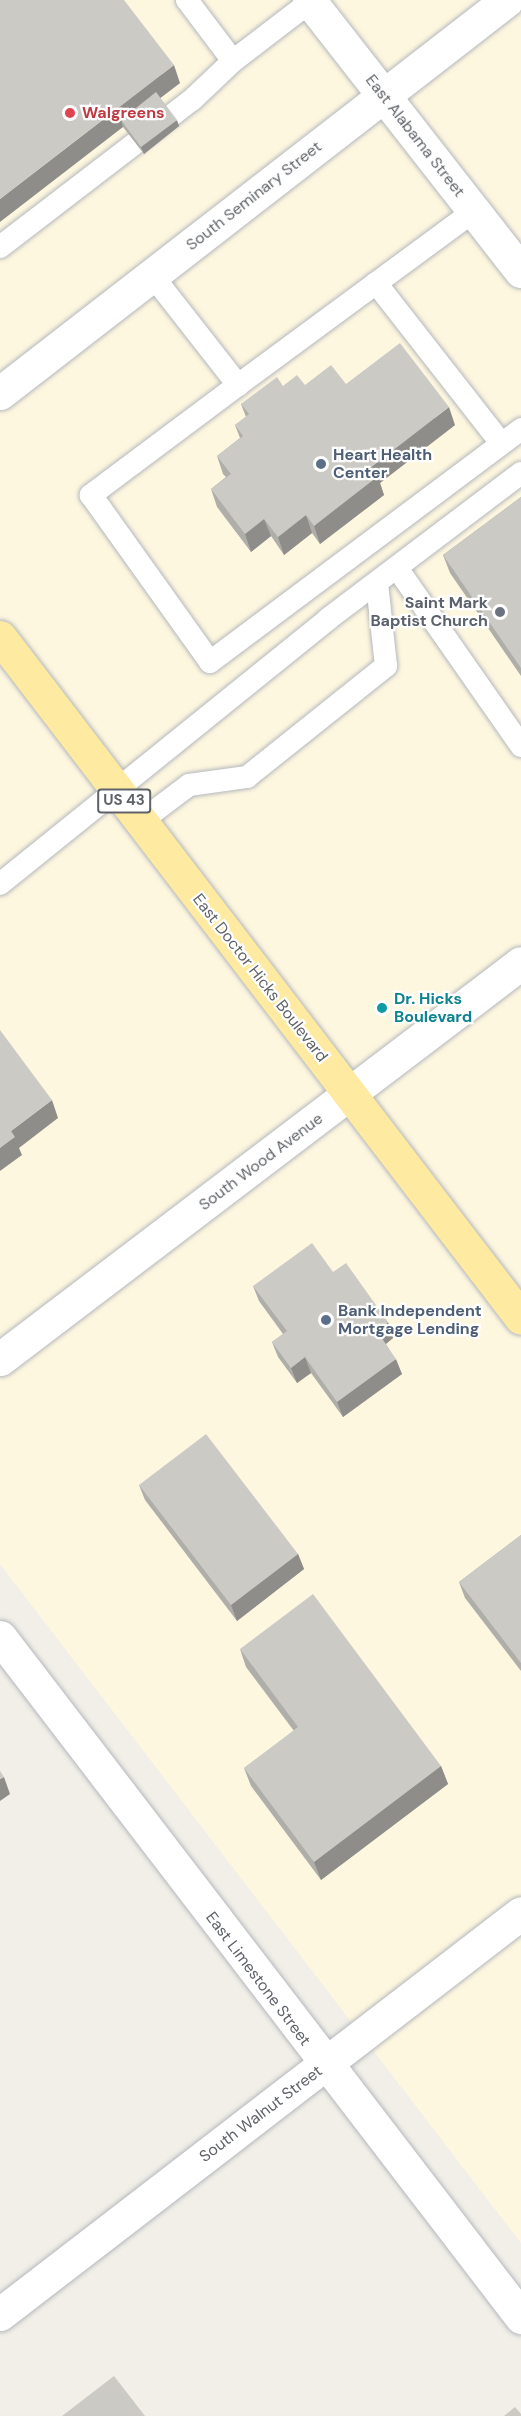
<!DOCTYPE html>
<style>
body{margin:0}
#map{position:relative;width:521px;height:2416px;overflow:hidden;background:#f1efe8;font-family:"DM Sans",sans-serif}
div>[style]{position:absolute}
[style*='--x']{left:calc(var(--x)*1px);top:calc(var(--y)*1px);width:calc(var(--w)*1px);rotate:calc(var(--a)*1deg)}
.commercial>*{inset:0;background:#fef7e0}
.roads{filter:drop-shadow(0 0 2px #b5b8bc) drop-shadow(0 0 2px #b5b8bc)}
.service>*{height:22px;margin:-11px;padding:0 11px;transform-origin:11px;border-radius:11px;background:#fff}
.minor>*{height:33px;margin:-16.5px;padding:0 16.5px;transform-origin:16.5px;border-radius:16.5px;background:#fff}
.tertiary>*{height:33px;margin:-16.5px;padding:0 16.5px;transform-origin:16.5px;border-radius:16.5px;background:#fff}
.trunk>*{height:33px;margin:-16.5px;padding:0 16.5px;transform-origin:16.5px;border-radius:16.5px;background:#feeaa1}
.wall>*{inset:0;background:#afaea9}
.shaded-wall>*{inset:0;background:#8f8d8a}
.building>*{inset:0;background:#cccac5}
.dots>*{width:16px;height:16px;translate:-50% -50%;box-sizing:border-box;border:3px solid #fff;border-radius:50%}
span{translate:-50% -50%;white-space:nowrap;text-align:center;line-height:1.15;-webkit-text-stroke:4.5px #fff;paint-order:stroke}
.shield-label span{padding:2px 4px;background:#fff;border:2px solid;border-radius:4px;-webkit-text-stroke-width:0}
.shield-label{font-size:15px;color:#5f6368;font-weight:700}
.health-label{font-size:16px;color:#be3a42;font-weight:700}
.left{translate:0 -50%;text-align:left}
.street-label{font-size:16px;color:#5f6368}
.service-label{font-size:16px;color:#4e5e75;font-weight:700}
.worship-label{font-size:16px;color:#5b616d;font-weight:700}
.right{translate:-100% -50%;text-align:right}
.culture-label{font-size:16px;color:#0d838f;font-weight:700}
</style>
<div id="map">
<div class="commercial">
<i style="clip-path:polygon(0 0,521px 0,521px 2243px,0 1564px)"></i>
</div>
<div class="roads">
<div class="service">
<i style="--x:187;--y:0;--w:76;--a:53"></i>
<i style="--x:233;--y:61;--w:97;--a:-37.5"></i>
<i style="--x:0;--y:247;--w:243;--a:-37.5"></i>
<i style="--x:193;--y:99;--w:55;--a:-43.5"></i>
<i style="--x:152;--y:275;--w:140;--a:52"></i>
<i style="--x:238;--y:385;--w:293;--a:-36.4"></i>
<i style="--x:376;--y:283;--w:203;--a:52"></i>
<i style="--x:238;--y:385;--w:184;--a:143.2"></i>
<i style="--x:91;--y:495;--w:205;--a:54.5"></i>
<i style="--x:210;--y:662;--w:389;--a:-36.8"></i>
<i style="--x:397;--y:568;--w:217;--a:55.1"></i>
<i style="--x:140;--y:822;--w:61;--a:-37.1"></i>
<i style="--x:189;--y:785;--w:59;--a:-7.9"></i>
<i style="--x:247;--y:777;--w:178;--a:-38.6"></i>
<i style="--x:386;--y:666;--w:83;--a:-96.2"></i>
<i style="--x:0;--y:884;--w:422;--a:-38.9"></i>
<i style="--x:328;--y:619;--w:242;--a:-37.1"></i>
</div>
<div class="minor">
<i style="--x:309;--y:0;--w:344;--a:52"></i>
<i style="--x:0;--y:393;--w:641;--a:-37.78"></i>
<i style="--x:0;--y:1359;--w:654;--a:-37.24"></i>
<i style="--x:0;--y:1637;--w:857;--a:52.54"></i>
</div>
<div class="tertiary">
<i style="--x:0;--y:2314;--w:657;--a:-37.58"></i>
</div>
<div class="trunk">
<i style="--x:0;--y:637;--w:857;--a:52.58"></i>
</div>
</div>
<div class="wall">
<i style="clip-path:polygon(0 0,180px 83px,160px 98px,179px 126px,144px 154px,123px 127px)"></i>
<i style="clip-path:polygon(346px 384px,455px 425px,380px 483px,384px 495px,320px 544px,312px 533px,284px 555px,271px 536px,251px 552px,217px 507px,211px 489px,226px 477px,223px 474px,217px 456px,240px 438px,235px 425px,246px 417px,241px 404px,283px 386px)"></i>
<i style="clip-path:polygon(521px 497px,521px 676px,450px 573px,443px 555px)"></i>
<i style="clip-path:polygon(333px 1272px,393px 1338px,386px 1344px,402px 1374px,343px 1417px,311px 1373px,297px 1383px,278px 1357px,272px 1342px,283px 1334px,259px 1301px,253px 1286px)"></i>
<i style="clip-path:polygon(139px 1485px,298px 1554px,304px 1569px,237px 1621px,145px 1500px)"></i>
<i style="clip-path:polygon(521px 1535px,521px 1671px,465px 1598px,459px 1582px)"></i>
<i style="clip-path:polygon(240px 1649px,441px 1766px,448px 1784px,321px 1880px,251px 1786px,244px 1768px,294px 1731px,246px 1667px)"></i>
</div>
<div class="shaded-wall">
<i style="clip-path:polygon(174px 65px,180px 83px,125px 125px,121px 120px,123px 127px,0 222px,0 199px)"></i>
<i style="clip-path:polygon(177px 120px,179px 126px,144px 154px,141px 147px)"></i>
<i style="clip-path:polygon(449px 407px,455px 425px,380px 483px,384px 495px,320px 544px,314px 526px,370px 468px)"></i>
<i style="clip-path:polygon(306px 515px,312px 533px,284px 555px,278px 537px)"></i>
<i style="clip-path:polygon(264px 519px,271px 536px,251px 552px,245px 534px)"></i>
<i style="clip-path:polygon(52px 1100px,58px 1118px,19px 1148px,22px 1155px,0 1171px,0 1148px,11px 1131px)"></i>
<i style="clip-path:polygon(388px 1322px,393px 1338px,382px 1347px,377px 1331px)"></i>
<i style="clip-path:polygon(305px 1357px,311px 1373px,297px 1383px,291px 1368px)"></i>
<i style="clip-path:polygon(396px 1359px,402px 1374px,343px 1417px,337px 1402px)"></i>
<i style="clip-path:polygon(298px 1554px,304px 1569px,237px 1621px,231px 1605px)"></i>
<i style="clip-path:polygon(441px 1766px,448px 1784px,321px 1880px,314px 1862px)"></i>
<i style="clip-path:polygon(4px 1777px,10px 1794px,0 1801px,0 1779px)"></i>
</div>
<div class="building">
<i style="clip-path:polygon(0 0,124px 0,174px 65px,0 199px)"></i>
<i style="clip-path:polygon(156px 92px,177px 120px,141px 147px,121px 120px)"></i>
<i style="clip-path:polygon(400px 343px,449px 407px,370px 468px,377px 477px,314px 526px,306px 515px,278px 537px,264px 519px,245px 534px,211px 489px,231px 474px,217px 456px,243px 436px,235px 425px,249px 414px,241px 404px,277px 377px,283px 386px,297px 375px,305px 385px,331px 365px,346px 384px)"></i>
<i style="clip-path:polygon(521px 497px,521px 668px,443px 555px)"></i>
<i style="clip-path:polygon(0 1030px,52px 1100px,11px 1131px,15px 1137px,0 1148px)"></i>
<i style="clip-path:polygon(312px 1243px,333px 1272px,346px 1263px,388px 1322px,377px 1331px,396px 1359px,337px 1402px,305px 1357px,291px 1368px,272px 1342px,287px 1331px,253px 1286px)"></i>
<i style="clip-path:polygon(206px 1434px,298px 1554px,231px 1605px,139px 1485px)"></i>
<i style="clip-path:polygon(521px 1535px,521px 1663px,459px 1582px)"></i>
<i style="clip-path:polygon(313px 1594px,441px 1766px,314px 1862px,244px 1768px,298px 1727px,240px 1649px)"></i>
<i style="clip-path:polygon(0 1771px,4px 1777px,0 1779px)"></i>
<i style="clip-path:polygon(114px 2376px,145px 2416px,62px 2416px)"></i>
<i style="clip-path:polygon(515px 2407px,521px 2414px,521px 2416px,504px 2416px)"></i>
</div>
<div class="dots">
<i style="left:70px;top:113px;background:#e0444e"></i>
<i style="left:321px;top:464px;background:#5c6f8a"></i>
<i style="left:500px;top:612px;background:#6b7280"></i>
<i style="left:382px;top:1008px;background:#0f9aa8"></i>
<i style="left:326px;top:1320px;background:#5c6f8a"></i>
</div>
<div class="shield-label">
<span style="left:124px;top:801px">US 43</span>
</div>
<div class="health-label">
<span class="left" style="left:82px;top:113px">Walgreens</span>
</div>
<div class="street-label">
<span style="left:415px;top:136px;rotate:52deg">East Alabama Street</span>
<span style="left:254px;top:196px;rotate:-38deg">South Seminary Street</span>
<span style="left:260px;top:978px;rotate:52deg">East Doctor Hicks Boulevard</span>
<span style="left:261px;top:1162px;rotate:-37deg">South Wood Avenue</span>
<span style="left:258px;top:1979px;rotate:53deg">East Limestone Street</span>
<span style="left:261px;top:2114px;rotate:-37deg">South Walnut Street</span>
</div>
<div class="service-label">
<span class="left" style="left:333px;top:464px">Heart Health<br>Center</span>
<span class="left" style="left:338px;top:1320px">Bank Independent<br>Mortgage Lending</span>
</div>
<div class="worship-label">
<span class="right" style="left:488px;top:612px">Saint Mark<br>Baptist Church</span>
</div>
<div class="culture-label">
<span class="left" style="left:394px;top:1008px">Dr. Hicks<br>Boulevard</span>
</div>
</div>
